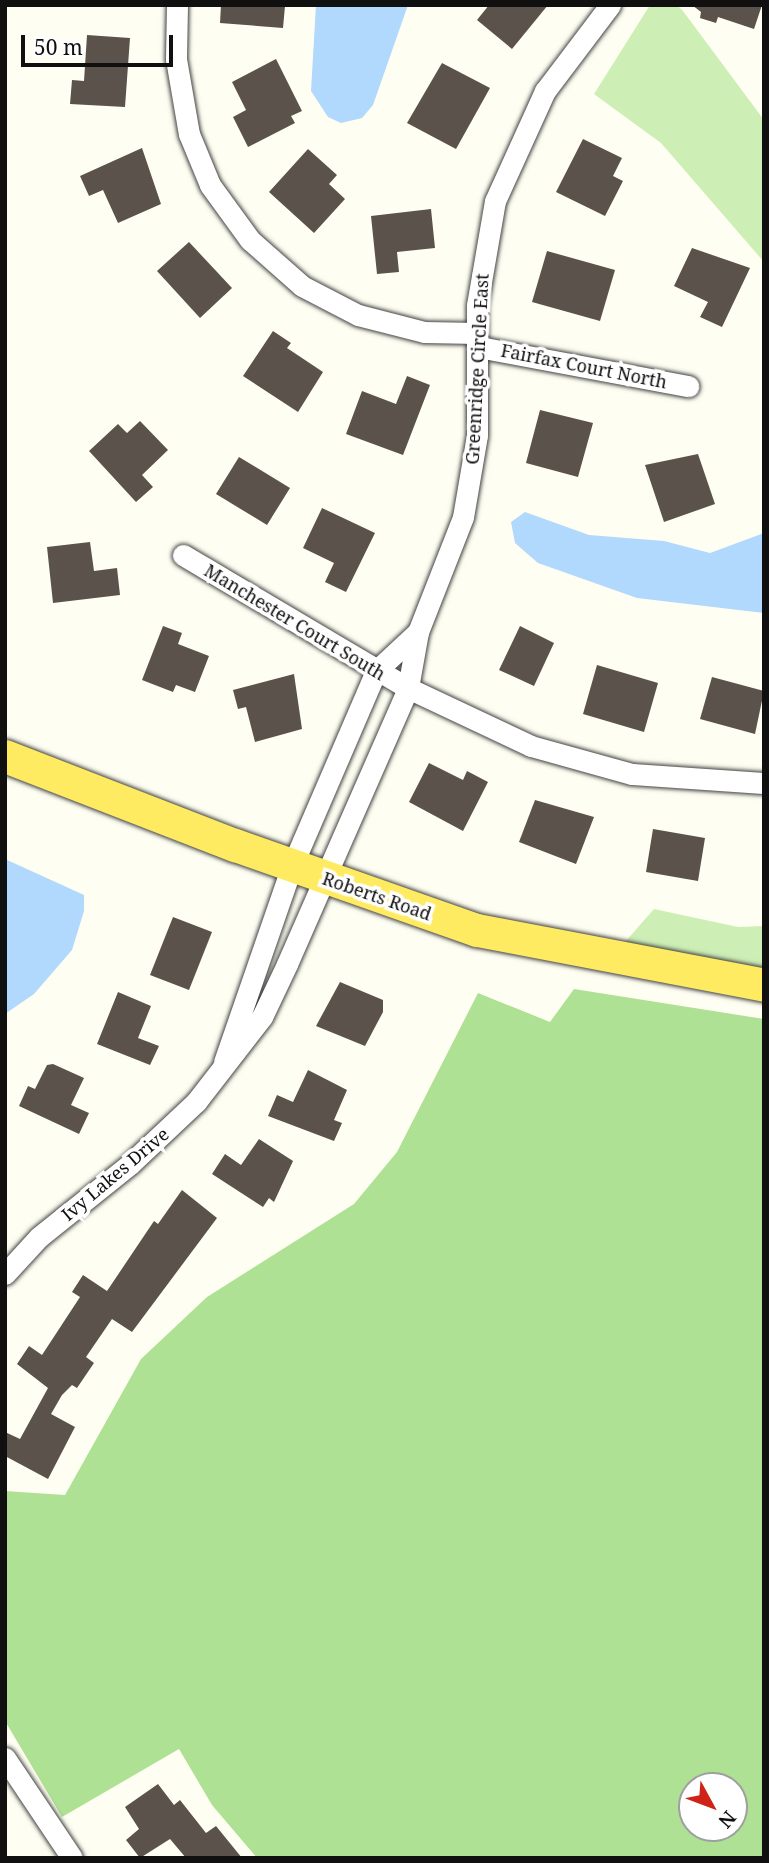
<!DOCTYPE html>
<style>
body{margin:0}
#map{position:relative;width:769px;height:1863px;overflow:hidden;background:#fffef2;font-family:"Noto Serif",serif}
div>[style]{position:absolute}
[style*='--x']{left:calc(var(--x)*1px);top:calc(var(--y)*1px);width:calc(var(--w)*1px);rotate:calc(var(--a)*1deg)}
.green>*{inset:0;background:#cdefb6}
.forest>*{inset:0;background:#aee194}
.water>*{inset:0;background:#b1d8fd}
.building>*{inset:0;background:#5a524b}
.roads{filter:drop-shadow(0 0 2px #434343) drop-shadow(0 0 2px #434343)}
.street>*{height:21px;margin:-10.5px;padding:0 10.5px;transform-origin:10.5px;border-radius:10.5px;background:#fff}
.primary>*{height:33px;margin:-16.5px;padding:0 16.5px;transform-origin:16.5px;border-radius:16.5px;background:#ffeb62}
span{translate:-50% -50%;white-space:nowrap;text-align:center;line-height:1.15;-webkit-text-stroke:7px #fff;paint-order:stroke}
.street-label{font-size:18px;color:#101010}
.frame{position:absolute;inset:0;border:7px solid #101010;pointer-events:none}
.north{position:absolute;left:678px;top:1772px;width:70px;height:70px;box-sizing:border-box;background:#fff;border:2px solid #9f9f9f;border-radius:50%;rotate:131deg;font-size:19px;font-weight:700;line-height:28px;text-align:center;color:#101010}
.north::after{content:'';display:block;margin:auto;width:24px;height:32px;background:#d02317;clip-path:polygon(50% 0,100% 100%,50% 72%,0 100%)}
.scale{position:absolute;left:21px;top:35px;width:152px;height:32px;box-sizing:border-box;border:4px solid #101010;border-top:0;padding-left:9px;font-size:21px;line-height:24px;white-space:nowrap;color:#101010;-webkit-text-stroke:5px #fff;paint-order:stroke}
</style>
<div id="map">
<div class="green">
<i style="clip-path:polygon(650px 5px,677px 5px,683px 11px,764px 120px,764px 262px,661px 143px,594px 94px)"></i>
<i style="clip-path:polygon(654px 909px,738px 927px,764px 926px,764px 974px,618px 950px)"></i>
</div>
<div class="forest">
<i style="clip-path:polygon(evenodd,574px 989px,764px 1019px,764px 1858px,257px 1858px,212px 1805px,179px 1749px,62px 1817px,5px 1721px,5px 1491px,65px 1495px,141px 1359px,207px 1297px,354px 1204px,397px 1152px,478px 993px,550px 1022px,574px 989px,692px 1786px,734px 1786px,734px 1828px,692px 1828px,692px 1786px)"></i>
</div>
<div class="water">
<i style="clip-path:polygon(316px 5px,408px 5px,373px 105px,362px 118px,341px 123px,328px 117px,311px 91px)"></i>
<i style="clip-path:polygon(525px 512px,589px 535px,664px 541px,710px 553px,764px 533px,764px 613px,637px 598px,538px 563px,515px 543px,511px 522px)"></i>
<i style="clip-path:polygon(5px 859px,84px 895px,84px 911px,72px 950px,34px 994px,5px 1014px)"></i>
</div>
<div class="building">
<i style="clip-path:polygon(221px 5px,285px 6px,283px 28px,220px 23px)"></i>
<i style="clip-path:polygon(489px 5px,548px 5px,512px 49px,477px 20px)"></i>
<i style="clip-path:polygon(692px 5px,762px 5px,754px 29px,718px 17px,716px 23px,700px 18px,701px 12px)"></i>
<i style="clip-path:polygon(87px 35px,130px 38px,125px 107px,70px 104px,72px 80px,84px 81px)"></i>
<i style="clip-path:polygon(276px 59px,302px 111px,291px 116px,295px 123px,248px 147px,233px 117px,246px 110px,232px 82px)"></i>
<i style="clip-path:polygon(442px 63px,490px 88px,456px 149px,407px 123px)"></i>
<i style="clip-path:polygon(583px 139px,622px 158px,613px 176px,623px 181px,605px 216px,556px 192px)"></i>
<i style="clip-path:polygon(142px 148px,161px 204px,118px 223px,103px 190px,89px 196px,80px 176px)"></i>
<i style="clip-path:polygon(308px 149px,337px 175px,329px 184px,345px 199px,314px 233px,269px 192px)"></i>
<i style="clip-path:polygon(431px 209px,435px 248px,397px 252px,399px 272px,377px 274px,371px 216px)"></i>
<i style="clip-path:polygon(189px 242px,232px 288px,200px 318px,157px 271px)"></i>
<i style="clip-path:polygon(692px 248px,750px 268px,722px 327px,700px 317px,708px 302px,674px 286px)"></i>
<i style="clip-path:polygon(547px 251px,615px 270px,600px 321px,532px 302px)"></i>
<i style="clip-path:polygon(273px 331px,291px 343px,287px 348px,323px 372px,298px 412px,243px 376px)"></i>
<i style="clip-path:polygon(407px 376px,430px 385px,403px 455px,346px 434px,362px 391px,396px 404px)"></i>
<i style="clip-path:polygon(540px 410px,593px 423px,578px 477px,526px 463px)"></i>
<i style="clip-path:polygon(140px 421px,168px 450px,142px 475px,153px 487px,136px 502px,89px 451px,118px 424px,127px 433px)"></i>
<i style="clip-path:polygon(698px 454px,715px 504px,664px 522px,645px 465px)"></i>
<i style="clip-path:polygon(239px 457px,290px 488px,267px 525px,216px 494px)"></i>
<i style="clip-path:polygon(322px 508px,375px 533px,346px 592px,325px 582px,334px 563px,303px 548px)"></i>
<i style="clip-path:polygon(90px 542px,94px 571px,117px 568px,120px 595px,53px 603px,47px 547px)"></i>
<i style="clip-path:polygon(163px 626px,182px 633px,178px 644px,209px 656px,195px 692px,176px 685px,173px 692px,142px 680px)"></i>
<i style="clip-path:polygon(520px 626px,554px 643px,534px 686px,499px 670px)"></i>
<i style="clip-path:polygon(597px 665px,658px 683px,644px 732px,583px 714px)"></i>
<i style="clip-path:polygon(294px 674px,302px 729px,255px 742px,246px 707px,238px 709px,233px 690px)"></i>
<i style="clip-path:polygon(712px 677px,764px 691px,755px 734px,700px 719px)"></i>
<i style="clip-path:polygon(429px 763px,463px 780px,467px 771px,488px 782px,463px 831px,409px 802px)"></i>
<i style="clip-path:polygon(535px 800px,594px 817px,576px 864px,519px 842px)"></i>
<i style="clip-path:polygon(653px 829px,705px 838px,698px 881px,646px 872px)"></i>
<i style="clip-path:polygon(173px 917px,212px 932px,189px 990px,150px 975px)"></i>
<i style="clip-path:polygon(340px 982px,383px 1000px,383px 1012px,365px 1046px,316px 1026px)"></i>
<i style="clip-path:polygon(118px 992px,151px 1006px,138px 1038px,159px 1046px,150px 1065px,97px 1044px)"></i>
<i style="clip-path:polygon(53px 1064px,84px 1078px,71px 1105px,89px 1113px,79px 1134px,19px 1106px,28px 1086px,35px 1089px,47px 1065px)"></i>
<i style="clip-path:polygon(308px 1070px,347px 1090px,334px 1120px,342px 1123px,334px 1141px,268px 1116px,277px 1095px,293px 1102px)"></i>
<i style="clip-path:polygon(259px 1139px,293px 1161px,274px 1202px,269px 1198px,263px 1207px,212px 1174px,225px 1154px,241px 1165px)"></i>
<i style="clip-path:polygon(182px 1190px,217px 1218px,132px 1332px,112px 1319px,86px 1357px,94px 1363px,77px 1388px,72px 1385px,62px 1395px,51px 1414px,75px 1427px,48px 1479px,5px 1456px,5px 1432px,20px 1439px,48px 1388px,17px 1364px,29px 1346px,42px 1355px,80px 1297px,72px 1292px,83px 1275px,107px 1291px,154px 1221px,158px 1224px)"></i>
<i style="clip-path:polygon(158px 1784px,174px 1805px,180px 1800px,206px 1833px,216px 1826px,242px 1858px,186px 1858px,170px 1839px,140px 1858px,126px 1840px,139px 1829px,125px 1807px)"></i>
</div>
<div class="roads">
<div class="street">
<i style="--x:177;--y:5;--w:54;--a:91.1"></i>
<i style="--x:176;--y:59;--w:76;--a:80.2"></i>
<i style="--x:189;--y:134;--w:55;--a:67.6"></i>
<i style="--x:210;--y:185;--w:68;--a:54"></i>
<i style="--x:250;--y:240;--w:69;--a:41.5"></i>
<i style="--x:302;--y:286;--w:63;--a:27.4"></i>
<i style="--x:358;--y:315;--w:68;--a:14.4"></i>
<i style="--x:424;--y:332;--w:53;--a:1.1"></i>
<i style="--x:479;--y:347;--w:213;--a:10.6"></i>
<i style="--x:183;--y:555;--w:261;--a:30.6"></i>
<i style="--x:408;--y:688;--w:136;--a:25.2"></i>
<i style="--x:531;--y:746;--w:105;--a:15.5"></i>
<i style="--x:632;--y:774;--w:132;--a:3.9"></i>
<i style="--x:224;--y:1062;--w:207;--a:-70.9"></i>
<i style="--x:292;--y:866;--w:212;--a:-66.7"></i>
<i style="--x:376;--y:671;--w:57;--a:-42.9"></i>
<i style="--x:5;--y:1274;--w:50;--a:-47.4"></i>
<i style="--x:39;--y:1237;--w:117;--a:-38.7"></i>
<i style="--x:130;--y:1164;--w:91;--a:-43.2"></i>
<i style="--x:196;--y:1102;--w:108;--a:-52.2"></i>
<i style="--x:262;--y:1017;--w:59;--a:-64.7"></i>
<i style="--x:287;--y:964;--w:301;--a:-66.3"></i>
<i style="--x:408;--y:688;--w:57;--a:-79.9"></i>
<i style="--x:418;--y:632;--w:123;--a:-68.6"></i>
<i style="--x:463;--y:517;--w:83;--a:-80.3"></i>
<i style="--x:477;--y:435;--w:130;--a:-90"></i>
<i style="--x:477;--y:305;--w:106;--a:-80.2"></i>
<i style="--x:495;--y:201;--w:121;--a:-65.6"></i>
<i style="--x:545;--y:91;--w:108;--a:-52.9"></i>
<i style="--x:5;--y:1758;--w:120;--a:56.2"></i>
</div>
<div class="primary">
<i style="--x:5;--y:756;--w:247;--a:21.2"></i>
<i style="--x:235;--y:845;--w:256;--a:19.4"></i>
<i style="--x:477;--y:930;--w:292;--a:10.8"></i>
</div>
</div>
<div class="street-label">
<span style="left:584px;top:366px;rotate:11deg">Fairfax Court North</span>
<span style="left:477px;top:369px;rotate:-87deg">Greenridge Circle East</span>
<span style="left:295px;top:622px;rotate:31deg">Manchester Court South</span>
<span style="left:377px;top:896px;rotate:19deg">Roberts Road</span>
<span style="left:115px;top:1174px;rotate:-40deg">Ivy Lakes Drive</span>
</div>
<div class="frame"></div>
<div class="north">N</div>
<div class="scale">50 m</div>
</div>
